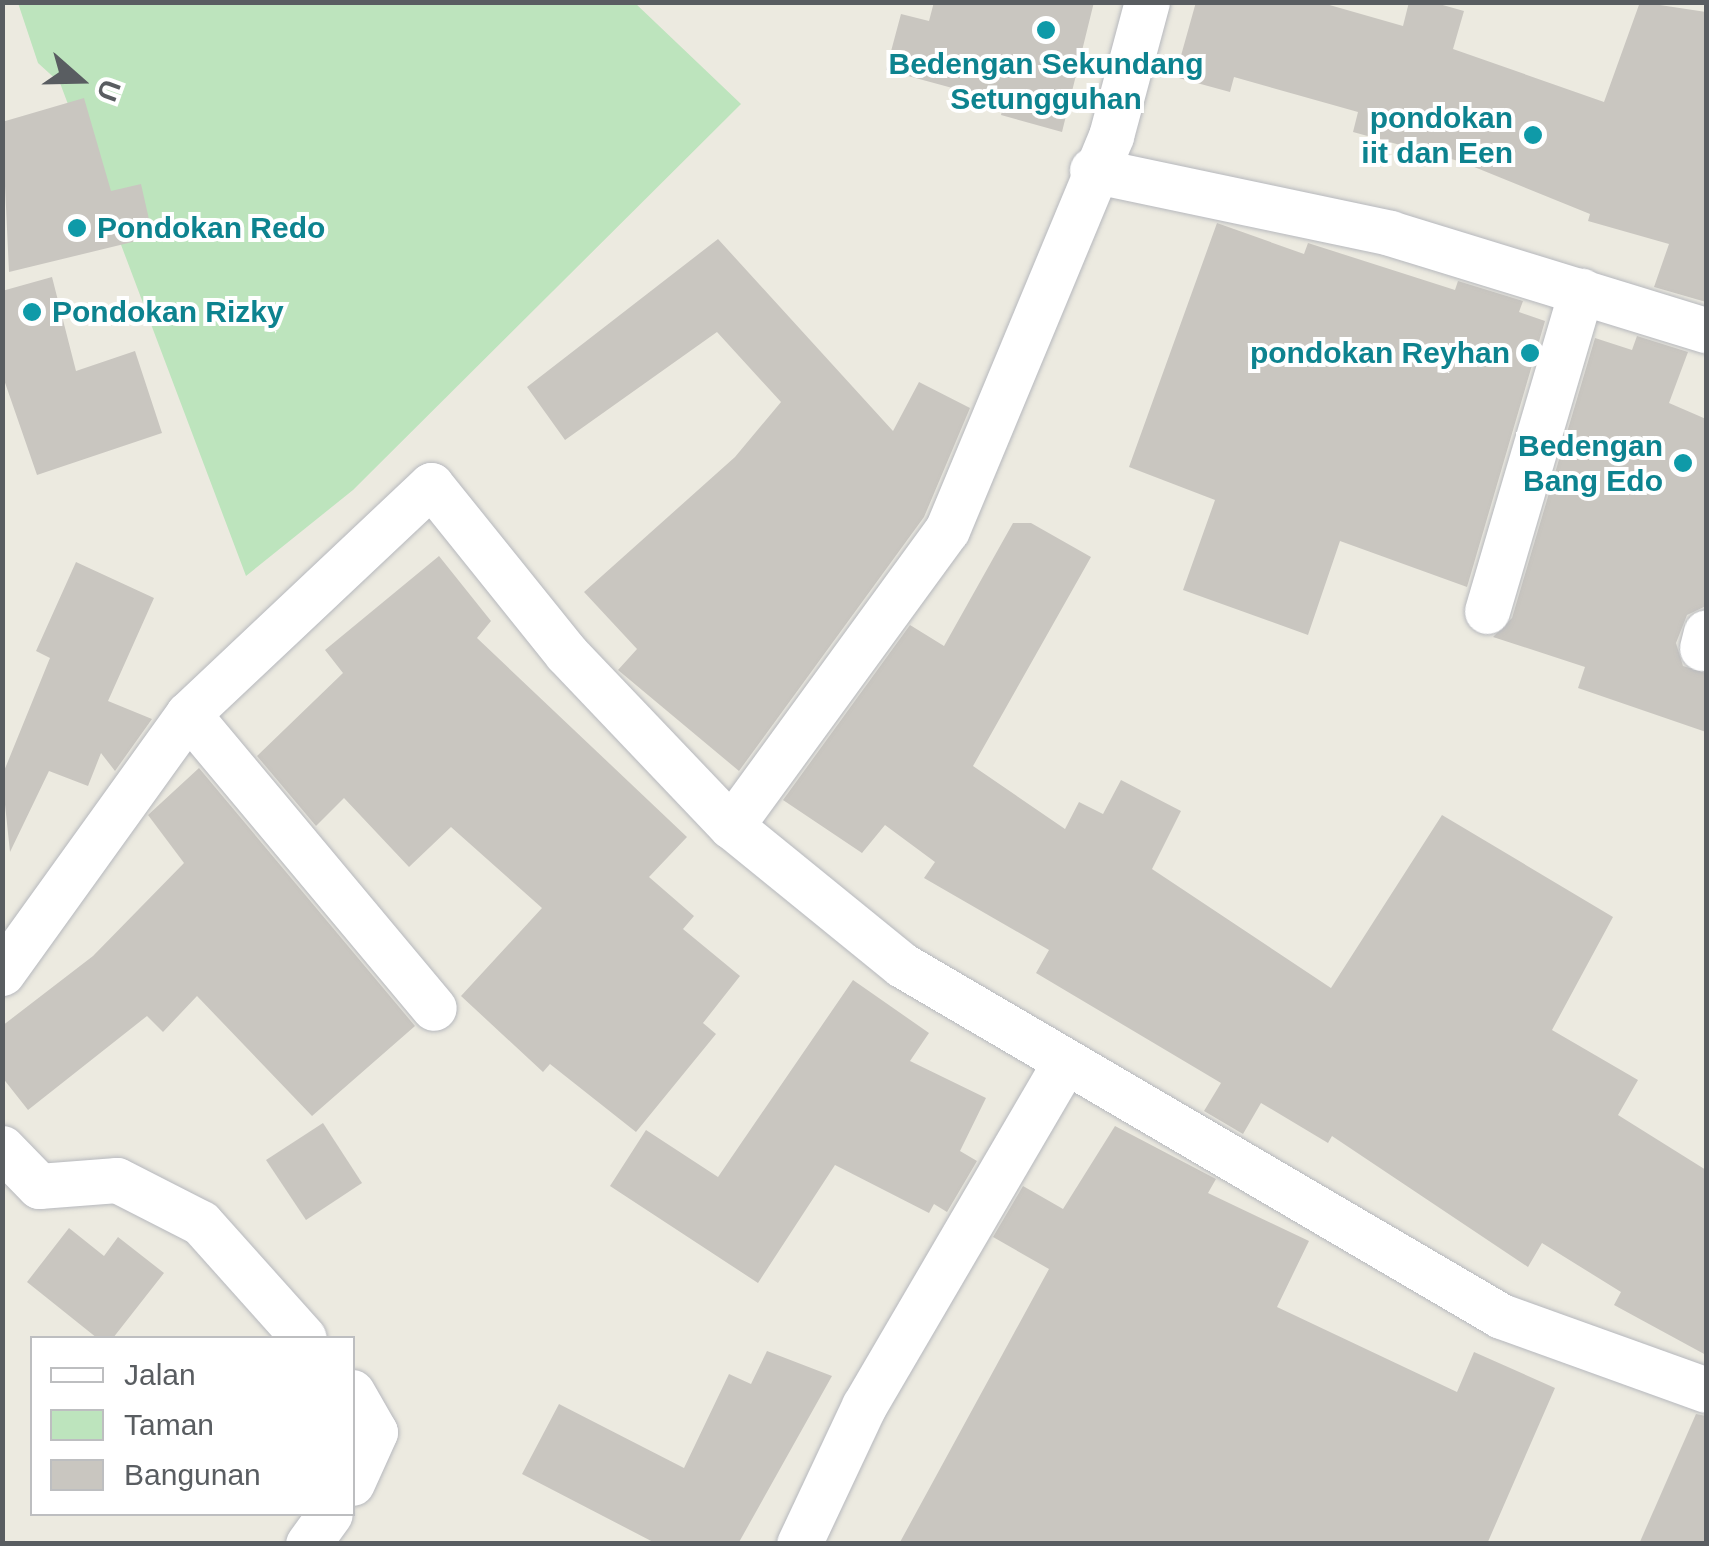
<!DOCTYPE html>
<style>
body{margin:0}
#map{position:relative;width:1709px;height:1546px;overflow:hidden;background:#eceae0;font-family:Arial,sans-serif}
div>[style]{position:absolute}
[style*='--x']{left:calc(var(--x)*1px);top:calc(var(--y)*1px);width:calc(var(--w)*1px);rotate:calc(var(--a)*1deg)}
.green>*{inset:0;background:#bde4bd}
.building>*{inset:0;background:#c9c6c0}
.roads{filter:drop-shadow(0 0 2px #b6b8bd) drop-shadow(0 0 2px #b6b8bd)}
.street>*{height:45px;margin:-22.5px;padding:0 22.5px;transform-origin:22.5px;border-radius:22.5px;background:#fff}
.dots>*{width:28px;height:28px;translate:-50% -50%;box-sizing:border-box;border:5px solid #fff;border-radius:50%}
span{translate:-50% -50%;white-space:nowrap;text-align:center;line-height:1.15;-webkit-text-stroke:8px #fff;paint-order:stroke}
.culture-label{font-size:30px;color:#0d838f;font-weight:700}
.right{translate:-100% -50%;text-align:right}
.left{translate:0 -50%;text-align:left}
.frame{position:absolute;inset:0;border:5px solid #595d61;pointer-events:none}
.legend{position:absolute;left:30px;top:1336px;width:325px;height:180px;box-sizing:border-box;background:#fff;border:2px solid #bdbec0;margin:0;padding:12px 18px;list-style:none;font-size:30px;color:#595d61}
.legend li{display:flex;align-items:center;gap:20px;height:50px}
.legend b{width:50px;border:2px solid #bdbec0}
.north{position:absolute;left:30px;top:30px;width:100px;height:100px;-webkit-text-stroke:8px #fff;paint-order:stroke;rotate:110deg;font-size:28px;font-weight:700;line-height:40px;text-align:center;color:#595d61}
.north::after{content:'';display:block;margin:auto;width:35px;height:45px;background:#595d61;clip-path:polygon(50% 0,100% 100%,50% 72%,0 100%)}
</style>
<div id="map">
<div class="green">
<i style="clip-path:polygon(18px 3px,635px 3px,741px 104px,353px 490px,246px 576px,60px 83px,38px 63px)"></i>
</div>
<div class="building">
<i style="clip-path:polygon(934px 2px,1094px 2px,1062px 132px,1001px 115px,1004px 102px,886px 70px,901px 14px,929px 21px)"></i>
<i style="clip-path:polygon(1196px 2px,1319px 2px,1403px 26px,1409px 2px,1432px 2px,1464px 11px,1453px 49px,1604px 102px,1640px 2px,1706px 12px,1706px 302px,1654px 287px,1669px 244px,1588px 221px,1590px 214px,1462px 162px,1353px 132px,1358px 112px,1234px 77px,1230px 92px,1175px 77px)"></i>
<i style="clip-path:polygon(84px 98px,111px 191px,141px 184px,153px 237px,9px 272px,2px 122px)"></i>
<i style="clip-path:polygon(1217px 223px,1304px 254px,1308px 243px,1455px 290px,1458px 281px,1523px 301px,1519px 312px,1545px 321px,1467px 587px,1340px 541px,1308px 635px,1183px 590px,1215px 500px,1129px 467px)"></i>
<i style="clip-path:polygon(718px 239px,893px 431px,919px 382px,970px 408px,924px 517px,739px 771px,618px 670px,637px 649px,584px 592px,735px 457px,781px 402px,717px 332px,565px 440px,527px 387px)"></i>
<i style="clip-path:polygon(52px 277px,76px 371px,135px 351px,162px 433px,37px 475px,2px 374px,2px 291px)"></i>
<i style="clip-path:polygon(1637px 336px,1688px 352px,1669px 403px,1706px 419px,1706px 606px,1687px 615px,1676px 643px,1683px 666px,1706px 673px,1706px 732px,1578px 688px,1585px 667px,1493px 637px,1512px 618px,1595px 338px,1632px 350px)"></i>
<i style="clip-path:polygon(1013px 523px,1031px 523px,1091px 557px,973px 766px,1065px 829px,1079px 802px,1103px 814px,1121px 780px,1181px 811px,1152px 869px,1331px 988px,1442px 815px,1613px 917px,1552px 1030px,1638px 1080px,1618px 1115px,1706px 1170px,1706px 1355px,1614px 1305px,1621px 1292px,1542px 1243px,1528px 1267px,1332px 1136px,1328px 1143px,1261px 1103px,1243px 1134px,1204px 1111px,1221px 1083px,1036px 973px,1049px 950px,924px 878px,935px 862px,885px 825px,862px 853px,783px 800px,910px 625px,944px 646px)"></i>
<i style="clip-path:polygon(439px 556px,491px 621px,477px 638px,687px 837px,649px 877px,694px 916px,683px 929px,740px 976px,703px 1023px,716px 1034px,636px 1132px,550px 1064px,543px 1072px,461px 996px,542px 908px,451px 827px,409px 867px,344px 798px,316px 826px,257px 756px,343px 673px,325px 650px)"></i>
<i style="clip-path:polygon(76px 562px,154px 598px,108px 701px,152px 719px,115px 771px,101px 753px,88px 786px,49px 771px,10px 852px,2px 776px,50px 658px,36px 651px)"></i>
<i style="clip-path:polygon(199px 768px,415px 1026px,312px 1116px,197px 996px,163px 1032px,147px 1016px,28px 1110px,2px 1077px,2px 1026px,93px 956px,184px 863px,148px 815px)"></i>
<i style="clip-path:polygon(853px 980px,929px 1033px,910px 1061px,986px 1098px,960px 1151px,977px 1161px,947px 1212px,934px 1204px,929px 1213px,835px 1165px,758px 1283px,610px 1186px,646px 1130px,718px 1177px)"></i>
<i style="clip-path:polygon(323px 1123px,362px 1183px,306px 1220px,266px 1160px)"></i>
<i style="clip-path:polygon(1115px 1126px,1216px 1179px,1208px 1193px,1309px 1241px,1277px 1307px,1457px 1392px,1474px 1352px,1555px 1388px,1487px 1544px,899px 1544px,1049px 1269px,993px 1237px,1023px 1186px,1063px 1209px)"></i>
<i style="clip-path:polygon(69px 1228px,104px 1256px,118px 1237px,164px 1273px,113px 1338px,97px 1338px,27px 1282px)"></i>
<i style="clip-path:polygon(767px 1351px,832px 1376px,738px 1544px,657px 1544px,522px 1474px,559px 1404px,684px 1468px,729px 1374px,751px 1384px)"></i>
<i style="clip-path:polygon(1696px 1414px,1706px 1416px,1706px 1544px,1639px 1544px)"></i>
</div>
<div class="roads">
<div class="street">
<i style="--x:1092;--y:170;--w:305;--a:11.9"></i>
<i style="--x:1390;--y:233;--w:331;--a:17.1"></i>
<i style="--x:1487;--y:611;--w:334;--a:-73.6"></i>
<i style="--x:1702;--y:648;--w:16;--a:-76"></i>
<i style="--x:188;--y:714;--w:383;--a:50.1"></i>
<i style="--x:731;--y:826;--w:366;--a:-53.9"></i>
<i style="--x:947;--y:530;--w:427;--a:-67.4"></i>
<i style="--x:1111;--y:136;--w:139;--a:-75"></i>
<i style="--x:2;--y:973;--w:319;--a:-54.3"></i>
<i style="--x:188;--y:714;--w:334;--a:-43.3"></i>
<i style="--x:431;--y:485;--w:216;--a:51.2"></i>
<i style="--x:566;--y:653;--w:239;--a:46.4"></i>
<i style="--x:731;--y:826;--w:220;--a:39.1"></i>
<i style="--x:902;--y:965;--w:694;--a:30.37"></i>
<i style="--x:1501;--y:1316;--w:218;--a:19.8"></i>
<i style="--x:2;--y:1148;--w:53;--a:45.8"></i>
<i style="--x:39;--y:1186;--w:78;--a:-4.4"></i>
<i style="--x:117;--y:1180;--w:94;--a:27.1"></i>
<i style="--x:201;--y:1223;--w:154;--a:48.2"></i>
<i style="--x:352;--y:1392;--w:46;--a:60.1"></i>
<i style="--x:375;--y:1432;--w:56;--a:114.3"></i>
<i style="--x:308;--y:1544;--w:37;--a:-54"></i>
<i style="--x:799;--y:1544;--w:153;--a:-64.8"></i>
<i style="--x:864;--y:1406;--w:396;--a:-59.7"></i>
</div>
</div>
<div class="dots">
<i style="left:1046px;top:30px;background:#0f9aa8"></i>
<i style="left:1533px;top:135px;background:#0f9aa8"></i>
<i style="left:77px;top:228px;background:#0f9aa8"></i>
<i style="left:32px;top:312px;background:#0f9aa8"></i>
<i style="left:1530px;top:353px;background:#0f9aa8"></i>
<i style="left:1683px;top:463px;background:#0f9aa8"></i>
</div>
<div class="culture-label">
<span style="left:1046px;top:81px">Bedengan Sekundang<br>Setungguhan</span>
<span class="right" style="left:1513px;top:135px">pondokan<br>iit dan Een</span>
<span class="left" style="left:97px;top:228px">Pondokan Redo</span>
<span class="left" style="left:52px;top:312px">Pondokan Rizky</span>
<span class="right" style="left:1510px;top:353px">pondokan Reyhan</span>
<span class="right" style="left:1663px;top:463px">Bedengan<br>Bang Edo</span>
</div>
<div class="frame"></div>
<ul class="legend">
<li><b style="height:12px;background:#fff"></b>Jalan</li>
<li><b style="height:28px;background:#bde4bd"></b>Taman</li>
<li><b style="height:28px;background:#c9c6c0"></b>Bangunan</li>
</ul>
<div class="north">U</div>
</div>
